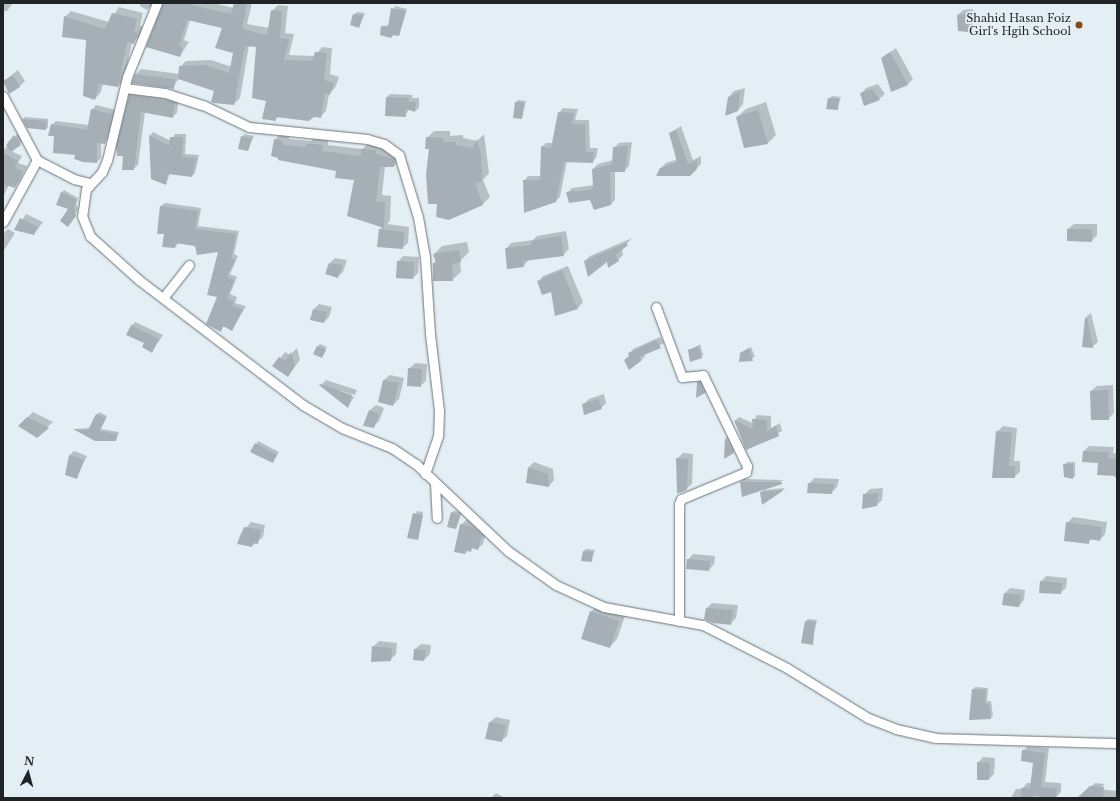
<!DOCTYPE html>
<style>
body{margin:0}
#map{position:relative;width:1120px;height:801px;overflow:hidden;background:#e4eff5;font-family:"Libre Baskerville",serif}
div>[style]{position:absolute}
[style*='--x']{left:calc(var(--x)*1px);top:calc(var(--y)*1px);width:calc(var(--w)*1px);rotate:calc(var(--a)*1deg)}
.shadow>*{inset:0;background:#0003}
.building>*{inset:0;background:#a5afb5}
.roads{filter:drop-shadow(0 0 1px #6a7379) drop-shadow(0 0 1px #6a7379)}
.street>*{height:9px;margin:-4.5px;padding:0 4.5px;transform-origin:4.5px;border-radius:4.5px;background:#fff}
.dots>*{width:11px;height:11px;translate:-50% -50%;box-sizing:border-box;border:2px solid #e4eff5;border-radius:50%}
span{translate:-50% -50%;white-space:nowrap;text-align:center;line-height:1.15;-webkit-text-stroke:3.5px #e4eff5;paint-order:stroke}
.poi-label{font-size:11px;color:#1f2325}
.right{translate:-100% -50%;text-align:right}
.frame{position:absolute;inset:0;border:4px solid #1f2325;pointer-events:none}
.north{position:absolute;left:8px;top:753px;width:40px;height:40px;-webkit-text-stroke:3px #e4eff5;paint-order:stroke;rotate:6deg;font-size:11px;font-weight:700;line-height:16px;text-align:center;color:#1f2325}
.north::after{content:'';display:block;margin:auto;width:14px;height:18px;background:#1f2325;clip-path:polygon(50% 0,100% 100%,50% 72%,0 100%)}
</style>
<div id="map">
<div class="shadow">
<i style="clip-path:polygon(3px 3px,13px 3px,7px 11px,3px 11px)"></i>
<i style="clip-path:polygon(140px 3px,153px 3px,147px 10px,140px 6px)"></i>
<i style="clip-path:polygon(164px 3px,184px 3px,196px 8px,189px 3px,213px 3px,234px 8px,236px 3px,252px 3px,247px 24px,269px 28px,272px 11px,278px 5px,288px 6px,285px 33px,294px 34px,289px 55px,315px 56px,322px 47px,332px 48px,330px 74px,339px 77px,335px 88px,329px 94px,326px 111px,320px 117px,279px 116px,275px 120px,267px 100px,257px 46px,249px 45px,240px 98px,234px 104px,215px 91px,179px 78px,173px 88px,136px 74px,141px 69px,180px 74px,180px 67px,186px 61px,211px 60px,232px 67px,234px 52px,224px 28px,190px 20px,184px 40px,189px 42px,180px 56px)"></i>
<i style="clip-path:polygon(395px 6px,407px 9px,399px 35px,382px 26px,390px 25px)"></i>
<i style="clip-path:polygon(119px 7px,143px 13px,140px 26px,144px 27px,140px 36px,132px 42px,124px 80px,118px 86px,103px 84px,101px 92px,95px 99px,88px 39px,65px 17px,71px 11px,109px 22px)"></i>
<i style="clip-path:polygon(973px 9px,973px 25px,968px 31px,959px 30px,958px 15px,963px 10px)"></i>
<i style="clip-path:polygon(357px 12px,365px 13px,359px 27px,354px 15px)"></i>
<i style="clip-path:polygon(896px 48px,913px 79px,908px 84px,892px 91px,882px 58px)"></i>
<i style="clip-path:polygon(18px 70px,25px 81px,19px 87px,3px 82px)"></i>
<i style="clip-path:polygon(878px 84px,885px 94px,879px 99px,861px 94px,866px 88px)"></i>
<i style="clip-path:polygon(745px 88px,743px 104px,738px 110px,729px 97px,734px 91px)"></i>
<i style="clip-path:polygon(134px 90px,179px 98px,177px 113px,172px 117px,145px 112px,138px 165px,133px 169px,124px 155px,118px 155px,130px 95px)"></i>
<i style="clip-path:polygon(390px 94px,413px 95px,412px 98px,419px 98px,419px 108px,415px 111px,409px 109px,405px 116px,387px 97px)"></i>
<i style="clip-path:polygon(832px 96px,841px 97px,837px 109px,829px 99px)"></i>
<i style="clip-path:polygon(518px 100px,526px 101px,522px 118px,515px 103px)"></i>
<i style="clip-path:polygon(766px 102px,776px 135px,768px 143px,745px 147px,737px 117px,746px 109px)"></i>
<i style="clip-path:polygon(96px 105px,116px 110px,109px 139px,101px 143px,101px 158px,97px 162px,76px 154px,55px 136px,52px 125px,56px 121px,89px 125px,92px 110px)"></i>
<i style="clip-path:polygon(563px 108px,578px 109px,575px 120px,589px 120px,590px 148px,598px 148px,596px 158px,592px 162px,567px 161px,560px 197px,555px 202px,524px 181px,528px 176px,541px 176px,542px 147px,546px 143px,553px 143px,559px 113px)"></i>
<i style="clip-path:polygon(25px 117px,48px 119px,48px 127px,46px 129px,23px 119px)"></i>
<i style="clip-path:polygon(681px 126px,693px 160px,701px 156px,701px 164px,689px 175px,661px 168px,666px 163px,678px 159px,670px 133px)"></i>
<i style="clip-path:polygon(434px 131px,450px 131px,450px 136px,463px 135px,463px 138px,477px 141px,484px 134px,489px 173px,483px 180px,490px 197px,483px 204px,448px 219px,438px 203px,427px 138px)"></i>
<i style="clip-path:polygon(19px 132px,25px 140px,11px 151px,22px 156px,18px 163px,27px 166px,19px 182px,14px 187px,9px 185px,3px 197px,3px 151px)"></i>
<i style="clip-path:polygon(153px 132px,171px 141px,175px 134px,186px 134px,185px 154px,199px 155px,195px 173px,192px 176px,170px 173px,166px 184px,150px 136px)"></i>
<i style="clip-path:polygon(281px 133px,289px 135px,289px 139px,311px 141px,314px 138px,324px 139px,328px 140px,328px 145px,362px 149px,369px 143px,382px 144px,382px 148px,400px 153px,400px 160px,394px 166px,385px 166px,382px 195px,391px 196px,390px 221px,387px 224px,409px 227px,408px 243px,402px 248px,379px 230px,382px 227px,355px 179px,337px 170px,279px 160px,275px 140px)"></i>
<i style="clip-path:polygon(244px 134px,254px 136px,248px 150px,239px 148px)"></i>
<i style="clip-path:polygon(632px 142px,629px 166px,624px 171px,615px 171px,615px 200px,610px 205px,567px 193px,572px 188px,594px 185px,593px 169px,598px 164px,613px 160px,614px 148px,619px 143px)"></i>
<i style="clip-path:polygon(64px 190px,78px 198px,76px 204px,78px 209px,70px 223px,70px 209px,61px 193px)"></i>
<i style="clip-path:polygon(165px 203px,201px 208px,198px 226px,239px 231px,234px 254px,238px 256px,230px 274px,237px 277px,230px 294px,237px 297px,235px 303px,246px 306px,232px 330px,224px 326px,220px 331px,219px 250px,179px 243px,175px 247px,165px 233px,161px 206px)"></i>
<i style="clip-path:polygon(26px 214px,43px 222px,34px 234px,16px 230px)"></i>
<i style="clip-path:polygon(1074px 224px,1097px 224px,1097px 235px,1092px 241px,1068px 229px)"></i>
<i style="clip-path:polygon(8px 229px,15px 233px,3px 252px,3px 234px)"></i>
<i style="clip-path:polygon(566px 231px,569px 249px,563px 255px,529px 259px,524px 266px,506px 249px,511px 243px,533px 240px,537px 236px)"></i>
<i style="clip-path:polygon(632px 238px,622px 249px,623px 255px,618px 260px,585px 261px,590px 256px)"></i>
<i style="clip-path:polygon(467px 242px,469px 252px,460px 261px,461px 272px,452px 280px,434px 263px,436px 261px,434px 254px,442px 246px)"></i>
<i style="clip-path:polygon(403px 256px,419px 257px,418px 273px,413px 278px,398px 262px)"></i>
<i style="clip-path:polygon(335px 258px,347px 260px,343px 272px,337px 277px,329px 264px)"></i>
<i style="clip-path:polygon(568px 266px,583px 302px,578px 308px,555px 315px,552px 290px,538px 282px,543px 276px)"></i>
<i style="clip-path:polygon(319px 304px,332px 307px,329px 317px,324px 322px,314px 309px)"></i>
<i style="clip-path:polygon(1091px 313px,1098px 342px,1092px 347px,1085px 318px)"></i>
<i style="clip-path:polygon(135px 322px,163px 335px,152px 351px,131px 326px)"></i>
<i style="clip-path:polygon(660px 337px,664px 343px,644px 354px,645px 356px,641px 361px,630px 355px,633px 349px)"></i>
<i style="clip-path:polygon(320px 344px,327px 347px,321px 357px,318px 346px)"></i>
<i style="clip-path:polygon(700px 344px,703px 355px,701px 357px,690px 351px)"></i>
<i style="clip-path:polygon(751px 347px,755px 357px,740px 361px,741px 353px)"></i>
<i style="clip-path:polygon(297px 348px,300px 360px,288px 375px,274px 366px,285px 352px,290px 355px)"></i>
<i style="clip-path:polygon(415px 363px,427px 364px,426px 381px,420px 386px,409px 369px)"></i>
<i style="clip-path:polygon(390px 375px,404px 378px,399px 399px,393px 405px,384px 380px)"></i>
<i style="clip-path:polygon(701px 379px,707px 390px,705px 393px,698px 382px)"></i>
<i style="clip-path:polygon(326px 380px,357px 390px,355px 395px,337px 390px,354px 397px,348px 407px,321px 385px)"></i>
<i style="clip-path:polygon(1113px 385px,1114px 413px,1108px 419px,1091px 391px,1097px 386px)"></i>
<i style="clip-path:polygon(604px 394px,606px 403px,601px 408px,583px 405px,589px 399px)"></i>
<i style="clip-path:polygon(376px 405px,384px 408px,379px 421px,374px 426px,364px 426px,370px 410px)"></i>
<i style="clip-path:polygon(33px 412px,53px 422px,37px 436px,19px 426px)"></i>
<i style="clip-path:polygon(99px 412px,107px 416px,101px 429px,119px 432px,116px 440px,95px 440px,74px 429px,90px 428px)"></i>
<i style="clip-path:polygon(757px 415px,771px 416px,771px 428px,780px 423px,782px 431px,747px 449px,735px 421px,739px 417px,753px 423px)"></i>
<i style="clip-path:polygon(1003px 426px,1017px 428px,1014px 461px,1020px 461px,1020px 472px,1014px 477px,993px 477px,997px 432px)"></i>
<i style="clip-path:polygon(728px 436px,736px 450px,725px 457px,726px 438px)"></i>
<i style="clip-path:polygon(258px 441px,279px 452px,272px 462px,252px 451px)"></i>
<i style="clip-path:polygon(1089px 446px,1114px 447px,1113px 453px,1117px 453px,1117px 479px,1084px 451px)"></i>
<i style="clip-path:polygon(74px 451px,87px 456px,76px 478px,66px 474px,70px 455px)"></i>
<i style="clip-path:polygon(683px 453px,693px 454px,692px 484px,686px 489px,677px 459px)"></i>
<i style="clip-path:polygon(534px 462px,553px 469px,554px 480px,549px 486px,529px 467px)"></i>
<i style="clip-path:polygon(1067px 462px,1075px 462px,1075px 476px,1073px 478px,1065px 476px,1064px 465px)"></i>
<i style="clip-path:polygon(814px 478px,839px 479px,837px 487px,831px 493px,809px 484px)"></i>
<i style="clip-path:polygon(744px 479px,784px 480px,742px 496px,741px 482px)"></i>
<i style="clip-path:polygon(785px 488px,784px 489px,763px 503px,761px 492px,764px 490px)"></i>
<i style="clip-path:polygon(883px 488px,882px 500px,877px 505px,864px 495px,870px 489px)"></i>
<i style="clip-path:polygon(417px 511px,423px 512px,418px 539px,409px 537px)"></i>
<i style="clip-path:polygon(454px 511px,462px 512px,456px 528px,452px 513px)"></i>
<i style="clip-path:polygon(1073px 517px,1107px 522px,1105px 534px,1100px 540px,1092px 539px,1088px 543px,1067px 523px)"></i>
<i style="clip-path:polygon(467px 519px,477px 522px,487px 529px,483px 544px,477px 549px,473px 548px,465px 553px,461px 525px)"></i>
<i style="clip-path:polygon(251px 522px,265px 525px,263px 537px,252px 546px,238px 543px,240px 535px)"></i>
<i style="clip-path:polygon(586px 549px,595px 550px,591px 561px,584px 551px)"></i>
<i style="clip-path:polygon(693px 554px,715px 556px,714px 564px,709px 570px,688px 560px)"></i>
<i style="clip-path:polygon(1046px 576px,1067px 578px,1066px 588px,1060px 593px,1041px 582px)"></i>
<i style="clip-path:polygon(1010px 588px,1025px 590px,1024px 600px,1019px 606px,1004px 594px)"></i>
<i style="clip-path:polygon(712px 603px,738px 605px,736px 618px,730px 624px,706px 609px)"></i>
<i style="clip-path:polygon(599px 604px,626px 613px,617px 639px,610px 647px,591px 612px)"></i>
<i style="clip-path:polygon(808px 619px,817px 620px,812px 644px,806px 621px)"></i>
<i style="clip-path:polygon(379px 641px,397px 643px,396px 654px,390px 660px,373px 647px)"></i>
<i style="clip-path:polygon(421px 644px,431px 645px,430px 654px,424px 660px,414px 659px,415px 649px)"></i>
<i style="clip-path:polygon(975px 687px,988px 688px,987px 701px,991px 701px,993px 716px,990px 718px,973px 690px)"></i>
<i style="clip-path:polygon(496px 717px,510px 720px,507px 736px,501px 741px,487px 738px,490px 722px)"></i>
<i style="clip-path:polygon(1028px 746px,1049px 748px,1045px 782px,1061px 783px,1061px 792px,1056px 797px,1035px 795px,1035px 798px,1011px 798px,1016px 789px,1022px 789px,1027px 783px,1032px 783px,1034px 762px,1023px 751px)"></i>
<i style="clip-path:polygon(983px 757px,995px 758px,994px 774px,989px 779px,978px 763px)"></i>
<i style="clip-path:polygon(1095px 783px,1105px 784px,1099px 789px,1117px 791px,1117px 798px,1083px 798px,1081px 796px)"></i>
<i style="clip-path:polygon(496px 793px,505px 798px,491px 798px)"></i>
</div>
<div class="building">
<i style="clip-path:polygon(163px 3px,193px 3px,192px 5px,231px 14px,234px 3px,247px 3px,242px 29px,267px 35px,271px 10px,282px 11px,280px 38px,289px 39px,284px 60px,312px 61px,315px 52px,327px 53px,324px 80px,334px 83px,330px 95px,325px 93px,321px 118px,314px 117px,309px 121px,276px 117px,276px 121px,262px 119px,266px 101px,252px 98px,256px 47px,245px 46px,234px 105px,214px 103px,211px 102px,214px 91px,178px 79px,179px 66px,205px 65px,229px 73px,233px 53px,215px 48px,222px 28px,187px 20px,179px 46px,183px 47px,180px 57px,146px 47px)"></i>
<i style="clip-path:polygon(391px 8px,406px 11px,399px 36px,393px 35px,391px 38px,380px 35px,381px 26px,388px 27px)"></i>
<i style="clip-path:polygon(112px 13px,137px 19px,134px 32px,138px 33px,134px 44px,127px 42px,118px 87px,99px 84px,95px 100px,83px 96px,86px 40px,62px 37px,64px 16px,105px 29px)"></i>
<i style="clip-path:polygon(353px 14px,363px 15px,359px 28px,350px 25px)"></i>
<i style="clip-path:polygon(967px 14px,968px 32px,958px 31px,957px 15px)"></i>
<i style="clip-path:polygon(890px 52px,908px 85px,891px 92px,881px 58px)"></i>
<i style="clip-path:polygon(135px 74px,175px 79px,174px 89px,132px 83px)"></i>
<i style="clip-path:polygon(13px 75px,20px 87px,9px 94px,3px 81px)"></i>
<i style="clip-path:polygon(872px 89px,880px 100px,864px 106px,860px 93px)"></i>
<i style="clip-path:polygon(740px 92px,738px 111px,725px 116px,728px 97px)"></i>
<i style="clip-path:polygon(129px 95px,175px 102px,173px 118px,141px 112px,134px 170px,122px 170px,123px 156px,117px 156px,116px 146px)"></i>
<i style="clip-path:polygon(386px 97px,409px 98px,409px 102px,416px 102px,415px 112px,406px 109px,406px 117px,385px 116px)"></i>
<i style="clip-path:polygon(828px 98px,839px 99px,838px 110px,826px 109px)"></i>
<i style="clip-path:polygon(515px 102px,524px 103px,522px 119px,513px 118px)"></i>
<i style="clip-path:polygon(91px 109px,112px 114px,105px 144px,97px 143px,97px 163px,83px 162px,74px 159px,75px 155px,53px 153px,54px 136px,48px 136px,51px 124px,87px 130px)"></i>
<i style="clip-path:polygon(758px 110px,768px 144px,744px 148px,736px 117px)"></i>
<i style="clip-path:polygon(558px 112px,574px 113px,572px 124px,585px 124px,586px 152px,594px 152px,593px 163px,564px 162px,556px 202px,524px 213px,523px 180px,540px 180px,541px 146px,551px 148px)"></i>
<i style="clip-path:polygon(22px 119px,46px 121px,46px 130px,27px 128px)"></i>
<i style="clip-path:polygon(676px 130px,688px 164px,697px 160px,697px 169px,690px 176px,656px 176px,660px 168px,677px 162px,669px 133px)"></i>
<i style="clip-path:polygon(14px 135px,21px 145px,11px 152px,6px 145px)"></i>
<i style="clip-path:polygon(149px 135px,169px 146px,170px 137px,183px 137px,182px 157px,196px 158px,192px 177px,168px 174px,166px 185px,151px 179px)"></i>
<i style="clip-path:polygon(241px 136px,252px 138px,248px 151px,238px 149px)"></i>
<i style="clip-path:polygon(426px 137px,443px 138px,443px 142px,456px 142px,456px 145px,473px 148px,477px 139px,481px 155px,482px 181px,475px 183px,483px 205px,449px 220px,436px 217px,437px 204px,428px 204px,426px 174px,429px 149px,425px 149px)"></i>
<i style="clip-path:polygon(274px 139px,283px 141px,283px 145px,306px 147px,307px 144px,318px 144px,323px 146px,322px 151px,361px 156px,361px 149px,376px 150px,376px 154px,394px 159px,394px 167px,380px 167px,376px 201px,385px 202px,384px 228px,347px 216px,354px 180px,335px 178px,336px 171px,278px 160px,278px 158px,271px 156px)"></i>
<i style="clip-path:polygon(628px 146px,625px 172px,610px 172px,611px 205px,594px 210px,590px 200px,569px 203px,566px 192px,590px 190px,593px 187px,592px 169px,612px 164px,613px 147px)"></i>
<i style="clip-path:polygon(3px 153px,18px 161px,15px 168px,23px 171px,15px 188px,3px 184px)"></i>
<i style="clip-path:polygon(61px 192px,77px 200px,74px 207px,76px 216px,68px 227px,60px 221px,68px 209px,56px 205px)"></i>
<i style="clip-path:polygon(160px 206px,198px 211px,195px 229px,236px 234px,231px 258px,235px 260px,227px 277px,234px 280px,227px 298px,234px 301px,232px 306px,243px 309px,232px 331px,223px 326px,221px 332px,206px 324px,217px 297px,207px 295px,218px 252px,197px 255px,195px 246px,176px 243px,175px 248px,162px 247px,164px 234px,157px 234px)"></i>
<i style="clip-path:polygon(20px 218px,38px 227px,34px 235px,14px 230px)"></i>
<i style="clip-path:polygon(379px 229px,404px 232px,403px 249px,377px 247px)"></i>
<i style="clip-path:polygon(1067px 229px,1092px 229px,1092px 242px,1067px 241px)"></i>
<i style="clip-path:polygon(561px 236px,564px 256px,523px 261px,524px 267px,507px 269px,505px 248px,531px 245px,531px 241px)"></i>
<i style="clip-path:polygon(626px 243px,628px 245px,616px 255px,619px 261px,608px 268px,607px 262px,588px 277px,584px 261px)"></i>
<i style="clip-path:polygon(459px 250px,461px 262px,452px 264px,453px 281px,433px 281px,433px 263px,436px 263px,433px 254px)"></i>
<i style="clip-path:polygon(397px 261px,414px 262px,413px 279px,396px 278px)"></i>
<i style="clip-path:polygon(329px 263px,343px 265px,338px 278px,325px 274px)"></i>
<i style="clip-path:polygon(562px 270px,578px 309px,555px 316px,551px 292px,542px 295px,537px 281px)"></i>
<i style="clip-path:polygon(313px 309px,327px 312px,324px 323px,310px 320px)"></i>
<i style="clip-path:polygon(1085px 318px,1087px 318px,1093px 348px,1082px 347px)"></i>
<i style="clip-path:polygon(131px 325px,159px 339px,152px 353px,142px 347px,144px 343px,126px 335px)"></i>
<i style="clip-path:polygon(656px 340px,661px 348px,639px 357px,641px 361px,629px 370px,624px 360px,629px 356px,628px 353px)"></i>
<i style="clip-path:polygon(317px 346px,326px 350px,322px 358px,313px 354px)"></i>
<i style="clip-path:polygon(698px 346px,702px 358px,690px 362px,688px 350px)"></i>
<i style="clip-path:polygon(749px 348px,753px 361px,739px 362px,740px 353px)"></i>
<i style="clip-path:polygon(291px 352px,295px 366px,288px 377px,272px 366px,279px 357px,285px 361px)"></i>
<i style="clip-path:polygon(408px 368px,422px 369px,421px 387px,407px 386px)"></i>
<i style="clip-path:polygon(383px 380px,399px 383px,393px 406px,378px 402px)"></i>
<i style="clip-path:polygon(699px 381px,705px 393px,696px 398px,697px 382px)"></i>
<i style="clip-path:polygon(320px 384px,352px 395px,348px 408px,319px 385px)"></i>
<i style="clip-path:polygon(1108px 390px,1109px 420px,1091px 420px,1090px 391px)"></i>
<i style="clip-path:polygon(598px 399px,602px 409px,584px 415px,582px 404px)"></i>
<i style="clip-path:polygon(369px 410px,379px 414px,374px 428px,363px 426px)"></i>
<i style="clip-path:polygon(96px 414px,106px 418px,99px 431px,117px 434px,116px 441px,95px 441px,73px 429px,88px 430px)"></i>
<i style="clip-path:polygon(27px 417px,49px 428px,37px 438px,18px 426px)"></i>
<i style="clip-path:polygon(752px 419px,767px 420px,767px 431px,776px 426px,779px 436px,746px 450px,734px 420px,753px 429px)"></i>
<i style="clip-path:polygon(996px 431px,1012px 433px,1009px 466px,1015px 466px,1015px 478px,992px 478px)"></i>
<i style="clip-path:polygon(725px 438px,734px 453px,724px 459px)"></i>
<i style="clip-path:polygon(255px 443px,277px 455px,273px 463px,250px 452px)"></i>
<i style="clip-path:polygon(1083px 451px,1109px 452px,1108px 458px,1117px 459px,1117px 476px,1097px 475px,1098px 463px,1082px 462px)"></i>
<i style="clip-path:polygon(69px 455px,84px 460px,77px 479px,65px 475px)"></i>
<i style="clip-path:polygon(676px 458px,688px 459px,687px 490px,679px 493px,677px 493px)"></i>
<i style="clip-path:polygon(1063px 464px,1073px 464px,1073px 479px,1064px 477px)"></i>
<i style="clip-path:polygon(528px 467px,548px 474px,549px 487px,526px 483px)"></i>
<i style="clip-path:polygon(740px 482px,782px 482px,782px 484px,742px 497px)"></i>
<i style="clip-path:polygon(808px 483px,834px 484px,832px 494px,807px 493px)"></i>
<i style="clip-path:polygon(784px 490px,762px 505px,760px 492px)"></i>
<i style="clip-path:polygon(878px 493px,877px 506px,862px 509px,863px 494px)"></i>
<i style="clip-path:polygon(451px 512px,460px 515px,456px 529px,447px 527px)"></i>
<i style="clip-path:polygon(413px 513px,423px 515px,418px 540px,407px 538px)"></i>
<i style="clip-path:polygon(1066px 522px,1102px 527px,1100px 541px,1089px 539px,1089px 544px,1064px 541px)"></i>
<i style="clip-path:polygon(460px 524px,472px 527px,482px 535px,478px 550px,472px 548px,471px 552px,466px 550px,465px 554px,454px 552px)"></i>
<i style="clip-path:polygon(244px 527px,261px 530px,258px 544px,253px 543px,252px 547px,237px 544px)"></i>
<i style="clip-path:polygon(583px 551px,593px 552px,592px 562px,581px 561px)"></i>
<i style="clip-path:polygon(687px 559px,710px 561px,709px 571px,686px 569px)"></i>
<i style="clip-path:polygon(1040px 581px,1062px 583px,1061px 594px,1039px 593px)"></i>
<i style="clip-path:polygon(1004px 593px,1021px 595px,1019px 607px,1002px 605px)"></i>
<i style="clip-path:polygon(706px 608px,733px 610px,731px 625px,713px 623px,704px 619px)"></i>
<i style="clip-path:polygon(590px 611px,619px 621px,610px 648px,581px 639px)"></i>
<i style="clip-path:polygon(805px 621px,815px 622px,813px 645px,801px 643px)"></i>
<i style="clip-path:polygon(372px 646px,392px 648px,391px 661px,371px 662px)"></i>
<i style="clip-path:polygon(414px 649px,426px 650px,424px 661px,413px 660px)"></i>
<i style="clip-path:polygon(972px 689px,986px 690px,985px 703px,989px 704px,991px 719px,969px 720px)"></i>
<i style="clip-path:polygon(489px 722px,506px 725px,502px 742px,485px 739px)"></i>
<i style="clip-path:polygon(1022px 750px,1045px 753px,1041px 787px,1057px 788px,1056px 798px,1031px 796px,1031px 798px,1021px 798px,1021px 788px,1030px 788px,1033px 763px,1021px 761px)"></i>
<i style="clip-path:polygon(977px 762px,990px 763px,989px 780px,977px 780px)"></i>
<i style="clip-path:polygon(1090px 786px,1104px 787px,1103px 798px,1077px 798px)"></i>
</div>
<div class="roads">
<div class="street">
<i style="--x:157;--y:3;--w:80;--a:112.1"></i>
<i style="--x:127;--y:77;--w:85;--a:103.5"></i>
<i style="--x:107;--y:160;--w:13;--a:113"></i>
<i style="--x:102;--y:172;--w:23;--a:133"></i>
<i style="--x:86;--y:189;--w:27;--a:98"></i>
<i style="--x:82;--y:216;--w:22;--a:68"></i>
<i style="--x:90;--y:236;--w:66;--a:41.9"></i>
<i style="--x:139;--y:280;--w:206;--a:37.3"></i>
<i style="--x:303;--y:405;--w:45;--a:30.5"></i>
<i style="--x:342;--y:428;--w:54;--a:21.8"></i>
<i style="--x:392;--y:448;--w:29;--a:34"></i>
<i style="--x:416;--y:464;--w:127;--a:43.4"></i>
<i style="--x:508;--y:551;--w:59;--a:35.3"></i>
<i style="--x:556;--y:585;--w:53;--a:24.6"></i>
<i style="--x:604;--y:607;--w:101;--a:10.3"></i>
<i style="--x:703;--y:625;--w:94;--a:27.1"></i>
<i style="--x:787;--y:668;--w:95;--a:31.7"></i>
<i style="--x:868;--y:718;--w:30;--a:21"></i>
<i style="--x:896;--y:729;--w:41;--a:12.7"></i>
<i style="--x:936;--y:738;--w:181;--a:1.6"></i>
<i style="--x:125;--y:88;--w:40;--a:7.1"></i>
<i style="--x:165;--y:93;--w:40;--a:18"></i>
<i style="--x:203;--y:105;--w:51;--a:25.6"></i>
<i style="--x:249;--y:127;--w:119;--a:5.8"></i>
<i style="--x:367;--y:139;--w:18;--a:16"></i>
<i style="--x:384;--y:144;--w:19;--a:36"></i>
<i style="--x:399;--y:155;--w:65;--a:73"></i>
<i style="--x:418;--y:217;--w:41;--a:80.1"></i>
<i style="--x:425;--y:257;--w:77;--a:86.3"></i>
<i style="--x:430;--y:334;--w:78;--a:83.3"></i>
<i style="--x:439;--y:411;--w:25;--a:92"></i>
<i style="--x:438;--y:436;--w:40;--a:108.9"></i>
<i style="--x:3;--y:96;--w:72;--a:62"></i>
<i style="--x:37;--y:160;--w:42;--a:27.2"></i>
<i style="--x:74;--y:179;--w:16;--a:15"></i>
<i style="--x:3;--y:222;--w:71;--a:-61.3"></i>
<i style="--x:163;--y:298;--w:42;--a:-51.8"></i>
<i style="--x:656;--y:307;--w:75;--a:69.6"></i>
<i style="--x:682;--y:377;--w:21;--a:-5"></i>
<i style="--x:703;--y:375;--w:101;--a:64.2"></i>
<i style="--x:747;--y:466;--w:6;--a:99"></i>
<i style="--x:746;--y:472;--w:70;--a:157.4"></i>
<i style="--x:681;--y:499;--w:5;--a:112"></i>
<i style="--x:679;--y:504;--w:117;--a:90"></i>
<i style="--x:435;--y:484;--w:34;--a:87"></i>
</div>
</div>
<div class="dots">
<i style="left:1079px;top:25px;background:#894912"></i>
</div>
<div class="poi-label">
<span class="right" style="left:1071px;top:25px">Shahid Hasan Foiz<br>Girl's Hgih School</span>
</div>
<div class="frame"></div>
<div class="north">N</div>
</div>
